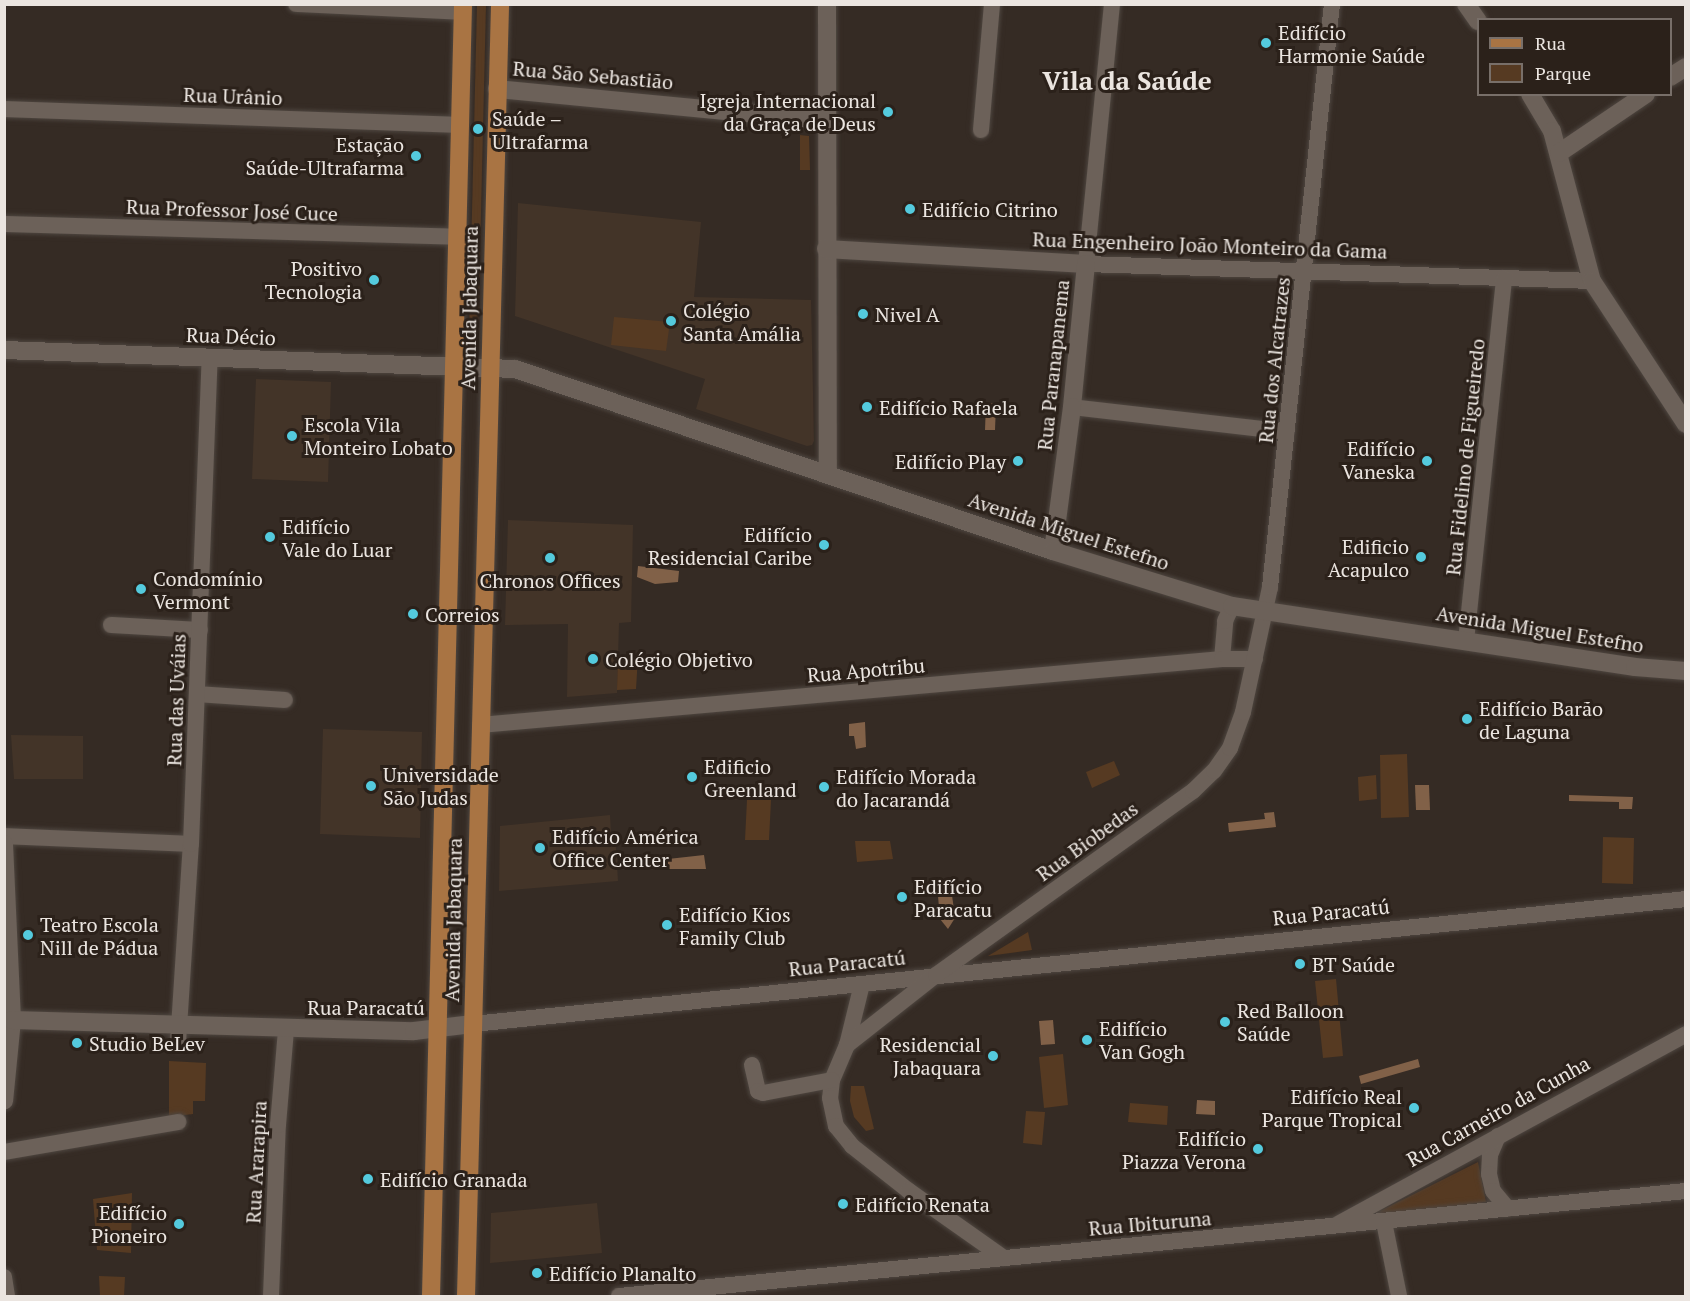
<!DOCTYPE html>
<meta charset="utf-8">
<style>
body{margin:0}
#map{position:relative;width:1690px;height:1301px;overflow:hidden;background:#352b24;font-family:"PT Serif",serif}
div>[style]{position:absolute}
[style*='--x']{left:calc(var(--x)*1px);top:calc(var(--y)*1px);width:calc(var(--w)*1px);rotate:calc(var(--a)*1deg)}
.built>*{inset:0;background:#433428}
.green>*{inset:0;background:#563a22}
.water>*{inset:0;background:#816148}
.roads{filter:drop-shadow(0 0 2px #4e4640) drop-shadow(0 0 2px #4e4640)}
.minor>*{height:16px;margin:-8px;padding:0 8px;transform-origin:8px;border-radius:8px;background:#6c6159}
.tertiary>*{height:18px;margin:-9px;padding:0 9px;transform-origin:9px;border-radius:9px;background:#6c6159}
.primary>*{height:18px;margin:-9px;padding:0 9px;transform-origin:9px;border-radius:9px;background:#a97443}
.dots>*{width:16px;height:16px;translate:-50% -50%;box-sizing:border-box;border:3px solid #2b211a;border-radius:50%}
span{translate:-50% -50%;white-space:nowrap;text-align:center;line-height:1.15;-webkit-text-stroke:6px #2b211a;paint-order:stroke}
.poi-label{font-size:20px;color:#ebe5e0}
.left{translate:0 -50%;text-align:left}
.right{translate:-100% -50%;text-align:right}
.street-label{font-size:20px;color:#ebe5e0}
.district-label{font-size:26px;color:#ebe5e0;font-weight:700}
.frame{position:absolute;inset:0;border:6px solid #ebe5e0;pointer-events:none}
.legend{position:absolute;left:1477px;top:18px;width:195px;height:78px;box-sizing:border-box;background:#2b211a;border:2px solid #786f69;margin:0;padding:8px 10px;list-style:none;font-size:18px;color:#ebe5e0}
.legend li{display:flex;align-items:center;gap:12px;height:30px}
.legend b{width:30px;border:2px solid #786f69}
</style>
<div id="map">
<div class="built">
<i style="clip-path:polygon(518px 203px,701px 222px,694px 297px,811px 300px,814px 441px,812px 445px,807px 446px,696px 409px,705px 379px,515px 316px)"></i>
<i style="clip-path:polygon(256px 379px,331px 382px,328px 482px,252px 479px)"></i>
<i style="clip-path:polygon(508px 520px,633px 525px,631px 622px,619px 623px,617px 693px,567px 697px,568px 624px,505px 625px)"></i>
<i style="clip-path:polygon(323px 729px,422px 732px,420px 838px,320px 834px)"></i>
<i style="clip-path:polygon(11px 735px,83px 736px,83px 779px,14px 779px)"></i>
<i style="clip-path:polygon(610px 815px,611px 833px,615px 833px,618px 881px,499px 891px,500px 826px)"></i>
<i style="clip-path:polygon(597px 1203px,602px 1253px,490px 1263px,491px 1213px)"></i>
</div>
<div class="green">
<i style="clip-path:polygon(477px 5px,486px 5px,478px 337px,469px 337px)"></i>
<i style="clip-path:polygon(800px 135px,809px 136px,810px 170px,800px 170px)"></i>
<i style="clip-path:polygon(614px 317px,670px 322px,666px 351px,611px 345px)"></i>
<i style="clip-path:polygon(618px 656px,638px 656px,636px 689px,617px 690px)"></i>
<i style="clip-path:polygon(1407px 754px,1409px 817px,1381px 818px,1380px 755px)"></i>
<i style="clip-path:polygon(1114px 761px,1120px 775px,1092px 788px,1086px 772px)"></i>
<i style="clip-path:polygon(1376px 775px,1377px 799px,1359px 801px,1358px 777px)"></i>
<i style="clip-path:polygon(747px 800px,771px 800px,769px 840px,745px 840px)"></i>
<i style="clip-path:polygon(1603px 837px,1634px 838px,1633px 884px,1602px 883px)"></i>
<i style="clip-path:polygon(855px 841px,890px 841px,893px 859px,857px 862px)"></i>
<i style="clip-path:polygon(1028px 932px,1032px 950px,988px 956px)"></i>
<i style="clip-path:polygon(1336px 979px,1343px 1056px,1323px 1058px,1315px 981px)"></i>
<i style="clip-path:polygon(1063px 1054px,1068px 1105px,1044px 1108px,1039px 1057px)"></i>
<i style="clip-path:polygon(169px 1061px,206px 1063px,205px 1101px,193px 1101px,193px 1114px,169px 1117px)"></i>
<i style="clip-path:polygon(851px 1086px,864px 1086px,874px 1129px,866px 1131px,854px 1117px,850px 1101px)"></i>
<i style="clip-path:polygon(1130px 1103px,1168px 1106px,1167px 1125px,1128px 1122px)"></i>
<i style="clip-path:polygon(1026px 1111px,1045px 1112px,1042px 1145px,1023px 1143px)"></i>
<i style="clip-path:polygon(1478px 1162px,1486px 1202px,1368px 1217px)"></i>
<i style="clip-path:polygon(132px 1193px,131px 1253px,97px 1250px,93px 1199px)"></i>
<i style="clip-path:polygon(99px 1276px,125px 1277px,124px 1296px,100px 1296px)"></i>
</div>
<div class="water">
<i style="clip-path:polygon(986px 403px,996px 404px,995px 430px,985px 430px)"></i>
<i style="clip-path:polygon(638px 566px,679px 571px,678px 582px,655px 584px,637px 577px)"></i>
<i style="clip-path:polygon(865px 722px,866px 747px,856px 749px,854px 736px,849px 736px,849px 724px)"></i>
<i style="clip-path:polygon(1415px 785px,1429px 785px,1430px 810px,1416px 810px)"></i>
<i style="clip-path:polygon(1569px 795px,1633px 797px,1632px 809px,1619px 809px,1619px 802px,1569px 801px)"></i>
<i style="clip-path:polygon(1274px 812px,1276px 827px,1229px 832px,1228px 823px,1265px 819px,1264px 813px)"></i>
<i style="clip-path:polygon(704px 855px,706px 869px,660px 869px,659px 860px)"></i>
<i style="clip-path:polygon(952px 895px,955px 918px,948px 929px,940px 919px,938px 896px)"></i>
<i style="clip-path:polygon(1053px 1020px,1055px 1044px,1041px 1045px,1039px 1021px)"></i>
<i style="clip-path:polygon(1418px 1059px,1420px 1067px,1361px 1084px,1359px 1076px)"></i>
<i style="clip-path:polygon(1197px 1100px,1215px 1101px,1215px 1115px,1196px 1114px)"></i>
</div>
<div class="roads">
<div class="minor">
<i style="--x:296;--y:4;--w:167;--a:2.7"></i>
<i style="--x:1112;--y:4;--w:261;--a:95.7"></i>
<i style="--x:1086;--y:264;--w:506;--a:1.92"></i>
<i style="--x:4;--y:109;--w:457;--a:2"></i>
<i style="--x:981;--y:130;--w:126;--a:-85"></i>
<i style="--x:4;--y:224;--w:454;--a:1.6"></i>
<i style="--x:1072;--y:407;--w:216;--a:6.6"></i>
<i style="--x:111;--y:625;--w:89;--a:3.2"></i>
<i style="--x:1466;--y:641;--w:365;--a:-84"></i>
<i style="--x:1222;--y:659;--w:38;--a:-85"></i>
<i style="--x:1225;--y:621;--w:17;--a:-65"></i>
<i style="--x:197;--y:694;--w:88;--a:3.9"></i>
<i style="--x:480;--y:725;--w:745;--a:-5.08"></i>
<i style="--x:1222;--y:659;--w:33;--a:0"></i>
<i style="--x:4;--y:836;--w:187;--a:2.4"></i>
<i style="--x:862;--y:984;--w:63;--a:103.8"></i>
<i style="--x:847;--y:1045;--w:38;--a:113"></i>
<i style="--x:832;--y:1080;--w:18;--a:96"></i>
<i style="--x:830;--y:1098;--w:29;--a:78"></i>
<i style="--x:836;--y:1126;--w:26;--a:51"></i>
<i style="--x:852;--y:1146;--w:73;--a:38.3"></i>
<i style="--x:909;--y:1191;--w:116;--a:35.2"></i>
<i style="--x:473;--y:1024;--w:1219;--a:-5.88"></i>
<i style="--x:178;--y:1043;--w:199;--a:-86.3"></i>
<i style="--x:191;--y:844;--w:486;--a:-87.8"></i>
<i style="--x:847;--y:1045;--w:113;--a:-38.2"></i>
<i style="--x:936;--y:975;--w:316;--a:-35.6"></i>
<i style="--x:1193;--y:791;--w:29;--a:-44"></i>
<i style="--x:1214;--y:771;--w:28;--a:-55"></i>
<i style="--x:1230;--y:748;--w:38;--a:-70"></i>
<i style="--x:1243;--y:712;--w:128;--a:-77.8"></i>
<i style="--x:1270;--y:587;--w:586;--a:-83.93"></i>
<i style="--x:752;--y:1065;--w:27;--a:77"></i>
<i style="--x:758;--y:1091;--w:5;--a:22"></i>
<i style="--x:763;--y:1093;--w:70;--a:-10.7"></i>
<i style="--x:1498;--y:1136;--w:21;--a:113"></i>
<i style="--x:1490;--y:1155;--w:19;--a:93"></i>
<i style="--x:1489;--y:1174;--w:17;--a:77"></i>
<i style="--x:1493;--y:1191;--w:23;--a:50"></i>
<i style="--x:4;--y:1152;--w:177;--a:-9.8"></i>
<i style="--x:1384;--y:1222;--w:76;--a:78.5"></i>
<i style="--x:1338;--y:1224;--w:396;--a:-28.6"></i>
<i style="--x:4;--y:1277;--w:19;--a:81"></i>
<i style="--x:271;--y:1296;--w:171;--a:-87.7"></i>
<i style="--x:278;--y:1125;--w:96;--a:-85.2"></i>
<i style="--x:619;--y:1296;--w:1072;--a:-5.62"></i>
</div>
<div class="tertiary">
<i style="--x:827;--y:4;--w:470;--a:89.9"></i>
<i style="--x:1466;--y:4;--w:21;--a:55"></i>
<i style="--x:1670;--y:77;--w:19;--a:-32"></i>
<i style="--x:497;--y:89;--w:332;--a:5.5"></i>
<i style="--x:1530;--y:94;--w:43;--a:59.3"></i>
<i style="--x:1552;--y:131;--w:155;--a:75.1"></i>
<i style="--x:1592;--y:281;--w:171;--a:56.7"></i>
<i style="--x:1559;--y:153;--w:105;--a:-34.1"></i>
<i style="--x:826;--y:249;--w:260;--a:3.3"></i>
<i style="--x:1086;--y:264;--w:144;--a:95.6"></i>
<i style="--x:1072;--y:407;--w:145;--a:97.5"></i>
<i style="--x:4;--y:350;--w:511;--a:2.13"></i>
<i style="--x:515;--y:369;--w:568;--a:18.69"></i>
<i style="--x:1053;--y:551;--w:187;--a:17.1"></i>
<i style="--x:1232;--y:606;--w:408;--a:8.6"></i>
<i style="--x:1635;--y:667;--w:51;--a:4.5"></i>
<i style="--x:4;--y:844;--w:176;--a:87.4"></i>
<i style="--x:12;--y:1020;--w:81;--a:95.6"></i>
<i style="--x:12;--y:1020;--w:402;--a:1.6"></i>
<i style="--x:414;--y:1031;--w:59;--a:-6.8"></i>
</div>
<div class="primary">
<i style="--x:431;--y:1296;--w:1292;--a:-88.58"></i>
<i style="--x:466;--y:1296;--w:1292;--a:-88.49"></i>
</div>
</div>
<div class="dots">
<i style="left:1266px;top:43px;background:#54cadd"></i>
<i style="left:888px;top:112px;background:#54cadd"></i>
<i style="left:478px;top:129px;background:#54cadd"></i>
<i style="left:416px;top:156px;background:#54cadd"></i>
<i style="left:910px;top:209px;background:#54cadd"></i>
<i style="left:374px;top:280px;background:#54cadd"></i>
<i style="left:863px;top:314px;background:#54cadd"></i>
<i style="left:671px;top:321px;background:#54cadd"></i>
<i style="left:867px;top:407px;background:#54cadd"></i>
<i style="left:292px;top:436px;background:#54cadd"></i>
<i style="left:1018px;top:461px;background:#54cadd"></i>
<i style="left:1427px;top:461px;background:#54cadd"></i>
<i style="left:270px;top:537px;background:#54cadd"></i>
<i style="left:824px;top:545px;background:#54cadd"></i>
<i style="left:1421px;top:557px;background:#54cadd"></i>
<i style="left:550px;top:558px;background:#54cadd"></i>
<i style="left:141px;top:589px;background:#54cadd"></i>
<i style="left:413px;top:614px;background:#54cadd"></i>
<i style="left:593px;top:659px;background:#54cadd"></i>
<i style="left:1467px;top:719px;background:#54cadd"></i>
<i style="left:692px;top:777px;background:#54cadd"></i>
<i style="left:371px;top:786px;background:#54cadd"></i>
<i style="left:824px;top:787px;background:#54cadd"></i>
<i style="left:540px;top:848px;background:#54cadd"></i>
<i style="left:902px;top:897px;background:#54cadd"></i>
<i style="left:667px;top:925px;background:#54cadd"></i>
<i style="left:28px;top:935px;background:#54cadd"></i>
<i style="left:1300px;top:964px;background:#54cadd"></i>
<i style="left:1225px;top:1022px;background:#54cadd"></i>
<i style="left:1087px;top:1040px;background:#54cadd"></i>
<i style="left:77px;top:1043px;background:#54cadd"></i>
<i style="left:993px;top:1056px;background:#54cadd"></i>
<i style="left:1414px;top:1108px;background:#54cadd"></i>
<i style="left:1258px;top:1149px;background:#54cadd"></i>
<i style="left:368px;top:1179px;background:#54cadd"></i>
<i style="left:843px;top:1204px;background:#54cadd"></i>
<i style="left:179px;top:1224px;background:#54cadd"></i>
<i style="left:537px;top:1273px;background:#54cadd"></i>
</div>
<div class="poi-label">
<span class="left" style="left:1278px;top:44px">Edifício<br>Harmonie Saúde</span>
<span class="right" style="left:876px;top:112px">Igreja Internacional<br>da Graça de Deus</span>
<span class="left" style="left:492px;top:130px">Saúde –<br>Ultrafarma</span>
<span class="right" style="left:404px;top:156px">Estação<br>Saúde-Ultrafarma</span>
<span class="left" style="left:922px;top:209px">Edifício Citrino</span>
<span class="right" style="left:362px;top:280px">Positivo<br>Tecnologia</span>
<span class="left" style="left:683px;top:322px">Colégio<br>Santa Amália</span>
<span class="left" style="left:875px;top:314px">Nivel A</span>
<span class="left" style="left:879px;top:407px">Edifício Rafaela</span>
<span class="left" style="left:304px;top:436px">Escola Vila<br>Monteiro Lobato</span>
<span class="right" style="left:1415px;top:460px">Edifício<br>Vaneska</span>
<span class="right" style="left:1006px;top:461px">Edifício Play</span>
<span class="left" style="left:282px;top:538px">Edifício<br>Vale do Luar</span>
<span class="right" style="left:812px;top:546px">Edifício<br>Residencial Caribe</span>
<span class="right" style="left:1409px;top:558px">Edificio<br>Acapulco</span>
<span class="left" style="left:153px;top:590px">Condomínio<br>Vermont</span>
<span style="left:550px;top:580px">Chronos Offices</span>
<span class="left" style="left:425px;top:614px">Correios</span>
<span class="left" style="left:605px;top:659px">Colégio Objetivo</span>
<span class="left" style="left:1479px;top:720px">Edifício Barão<br>de Laguna</span>
<span class="left" style="left:704px;top:778px">Edificio<br>Greenland</span>
<span class="left" style="left:383px;top:786px">Universidade<br>São Judas</span>
<span class="left" style="left:836px;top:788px">Edifício Morada<br>do Jacarandá</span>
<span class="left" style="left:552px;top:848px">Edifício América<br>Office Center</span>
<span class="left" style="left:914px;top:898px">Edifício<br>Paracatu</span>
<span class="left" style="left:679px;top:926px">Edifício Kios<br>Family Club</span>
<span class="left" style="left:40px;top:936px">Teatro Escola<br>Nill de Pádua</span>
<span class="left" style="left:1312px;top:964px">BT Saúde</span>
<span class="left" style="left:1237px;top:1022px">Red Balloon<br>Saúde</span>
<span class="left" style="left:1099px;top:1040px">Edifício<br>Van Gogh</span>
<span class="left" style="left:89px;top:1043px">Studio BeLev</span>
<span class="right" style="left:981px;top:1056px">Residencial<br>Jabaquara</span>
<span class="right" style="left:1402px;top:1108px">Edifício Real<br>Parque Tropical</span>
<span class="right" style="left:1246px;top:1150px">Edifício<br>Piazza Verona</span>
<span class="left" style="left:380px;top:1179px">Edifício Granada</span>
<span class="left" style="left:855px;top:1204px">Edifício Renata</span>
<span class="right" style="left:167px;top:1224px">Edifício<br>Pioneiro</span>
<span class="left" style="left:549px;top:1273px">Edifício Planalto</span>
</div>
<div class="street-label">
<span style="left:593px;top:75px;rotate:5deg">Rua São Sebastião</span>
<span style="left:233px;top:96px;rotate:2deg">Rua Urânio</span>
<span style="left:232px;top:210px;rotate:2deg">Rua Professor José Cuce</span>
<span style="left:1210px;top:245px;rotate:2deg">Rua Engenheiro João Monteiro da Gama</span>
<span style="left:469px;top:308px;rotate:-89deg">Avenida Jabaquara</span>
<span style="left:231px;top:336px;rotate:2deg">Rua Décio</span>
<span style="left:1274px;top:360px;rotate:-84deg">Rua dos Alcatrazes</span>
<span style="left:1053px;top:365px;rotate:-84deg">Rua Paranapanema</span>
<span style="left:1465px;top:457px;rotate:-84deg">Rua Fidelino de Figueiredo</span>
<span style="left:1069px;top:531px;rotate:18deg">Avenida Miguel Estefno</span>
<span style="left:1540px;top:629px;rotate:9deg">Avenida Miguel Estefno</span>
<span style="left:866px;top:670px;rotate:-5deg">Rua Apotribu</span>
<span style="left:176px;top:700px;rotate:-88deg">Rua das Uváias</span>
<span style="left:1087px;top:841px;rotate:-36deg">Rua Biobedas</span>
<span style="left:1331px;top:912px;rotate:-6deg">Rua Paracatú</span>
<span style="left:453px;top:920px;rotate:-89deg">Avenida Jabaquara</span>
<span style="left:847px;top:963px;rotate:-6deg">Rua Paracatú</span>
<span style="left:366px;top:1007px">Rua Paracatú</span>
<span style="left:1498px;top:1111px;rotate:-29deg">Rua Carneiro da Cunha</span>
<span style="left:256px;top:1162px;rotate:-87deg">Rua Ararapira</span>
<span style="left:1150px;top:1223px;rotate:-5deg">Rua Ibituruna</span>
</div>
<div class="district-label">
<span style="left:1127px;top:81px">Vila da Saúde</span>
</div>
<div class="frame"></div>
<ul class="legend">
<li><b style="height:8px;background:#a97443"></b>Rua</li>
<li><b style="height:16px;background:#563a22"></b>Parque</li>
</ul>
</div>
